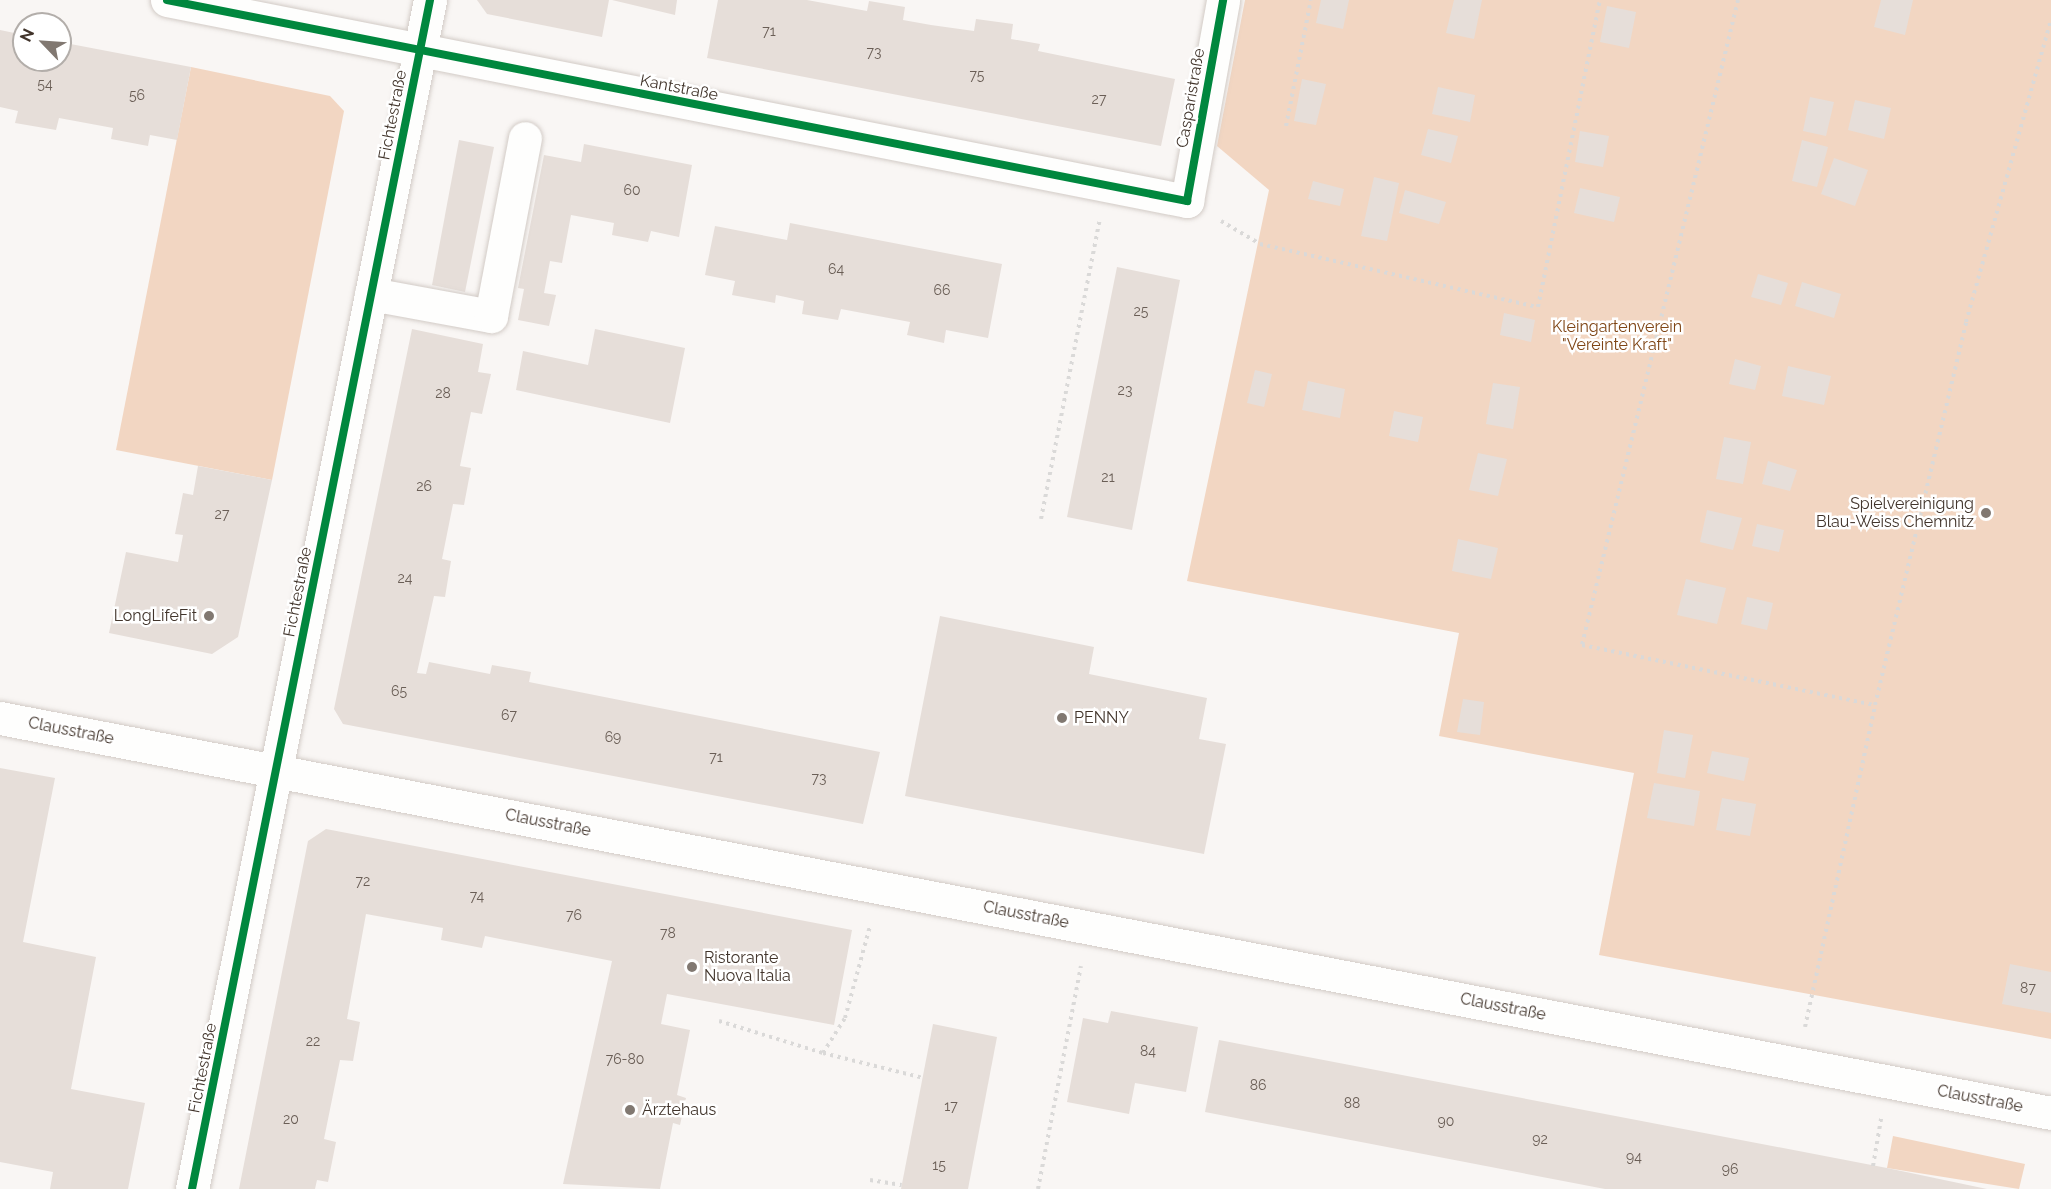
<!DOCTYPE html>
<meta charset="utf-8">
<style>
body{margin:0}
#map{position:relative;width:2051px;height:1189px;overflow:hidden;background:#f9f6f4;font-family:Raleway,sans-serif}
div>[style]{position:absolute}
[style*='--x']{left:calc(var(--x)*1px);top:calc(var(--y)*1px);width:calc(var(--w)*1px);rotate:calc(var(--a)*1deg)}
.green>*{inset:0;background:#f2d6c2}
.building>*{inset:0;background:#e6ded9}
.path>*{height:4px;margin-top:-2px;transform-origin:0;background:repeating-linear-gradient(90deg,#dad9d8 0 3px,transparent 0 7.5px)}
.roads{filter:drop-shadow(0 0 2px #d2cbc6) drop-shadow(0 0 2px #d2cbc6)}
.minor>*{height:33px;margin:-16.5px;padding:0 16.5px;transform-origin:16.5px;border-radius:16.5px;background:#fefefd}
.major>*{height:33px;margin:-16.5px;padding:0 16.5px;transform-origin:16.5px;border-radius:16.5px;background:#fefefd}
.cycleway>*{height:8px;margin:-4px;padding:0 4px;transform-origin:4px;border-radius:4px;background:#00873e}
.dots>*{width:16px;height:16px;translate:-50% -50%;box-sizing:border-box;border:3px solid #fff;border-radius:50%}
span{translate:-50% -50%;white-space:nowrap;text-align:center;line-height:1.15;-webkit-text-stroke:5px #fff;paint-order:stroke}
.number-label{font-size:14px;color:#6a5e56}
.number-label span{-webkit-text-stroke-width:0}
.street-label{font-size:16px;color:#41342b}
.park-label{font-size:16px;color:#7f4515}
.poi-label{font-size:16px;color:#41342b}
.right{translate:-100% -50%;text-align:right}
.left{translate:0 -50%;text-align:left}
.north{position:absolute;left:12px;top:12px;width:60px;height:60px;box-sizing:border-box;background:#fff;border:2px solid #b3aeaa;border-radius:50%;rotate:295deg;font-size:16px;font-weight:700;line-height:24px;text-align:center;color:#41342b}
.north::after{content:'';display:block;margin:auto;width:21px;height:27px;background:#817871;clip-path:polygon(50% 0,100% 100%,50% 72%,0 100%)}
</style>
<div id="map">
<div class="green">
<i style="clip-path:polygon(1245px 0,2051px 0,2051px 1039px,1599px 955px,1634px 773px,1439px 736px,1459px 633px,1187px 581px,1269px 190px,1217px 146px)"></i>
<i style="clip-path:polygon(191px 67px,330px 96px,344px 111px,272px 480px,116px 450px)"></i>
<i style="clip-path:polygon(1893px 1136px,2025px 1164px,2019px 1189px,1887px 1168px)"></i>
</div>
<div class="building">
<i style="clip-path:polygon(477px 0,609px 0,602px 37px,487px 14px)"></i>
<i style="clip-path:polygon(612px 0,677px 0,675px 15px)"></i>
<i style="clip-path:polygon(718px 0,807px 0,867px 11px,869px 1px,905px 7px,903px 20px,931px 25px,974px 31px,976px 19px,1013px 24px,1011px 39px,1040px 44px,1038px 51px,1175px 79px,1161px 146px,707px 58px)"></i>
<i style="clip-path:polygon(1321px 0,1349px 0,1343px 29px,1316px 23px)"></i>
<i style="clip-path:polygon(1454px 0,1482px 0,1474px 39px,1446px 33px)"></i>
<i style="clip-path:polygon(1881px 0,1913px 0,1905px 35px,1874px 27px)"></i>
<i style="clip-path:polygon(1607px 6px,1636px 12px,1629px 48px,1600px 42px)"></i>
<i style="clip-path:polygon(0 30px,24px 35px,24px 60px,60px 60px,60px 42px,191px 67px,177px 140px,150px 135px,148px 146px,111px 139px,113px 128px,59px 118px,56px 130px,15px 123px,18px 111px,0 107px)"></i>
<i style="clip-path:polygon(1302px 79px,1326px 84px,1316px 125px,1294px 121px)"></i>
<i style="clip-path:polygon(1438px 87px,1475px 95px,1470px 122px,1432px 114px)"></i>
<i style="clip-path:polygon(1810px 97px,1834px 102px,1826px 136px,1803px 131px)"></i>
<i style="clip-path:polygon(1855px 100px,1891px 108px,1884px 139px,1848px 130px)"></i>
<i style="clip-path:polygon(1428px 129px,1458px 136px,1451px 163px,1421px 155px)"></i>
<i style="clip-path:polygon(1580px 131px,1609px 136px,1603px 167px,1575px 162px)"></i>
<i style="clip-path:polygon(459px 140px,494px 147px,465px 292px,432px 285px)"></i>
<i style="clip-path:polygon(1802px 140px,1828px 147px,1817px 187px,1792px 181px)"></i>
<i style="clip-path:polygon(584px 144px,692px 165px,679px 237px,651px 231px,648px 242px,612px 235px,614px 223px,571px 215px,562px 263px,550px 261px,544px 293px,556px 295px,549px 326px,518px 320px,524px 289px,518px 288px,544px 155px,581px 162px)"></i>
<i style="clip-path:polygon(1834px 158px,1868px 170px,1855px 206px,1821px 194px)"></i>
<i style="clip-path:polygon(1374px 177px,1399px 183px,1387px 241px,1361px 236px)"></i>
<i style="clip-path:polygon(1313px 181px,1344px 189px,1340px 206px,1308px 199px)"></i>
<i style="clip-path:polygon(1580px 188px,1620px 197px,1614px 222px,1574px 213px)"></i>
<i style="clip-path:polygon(1405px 190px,1446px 202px,1439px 224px,1399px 213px)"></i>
<i style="clip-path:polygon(790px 223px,1002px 264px,988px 338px,946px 330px,944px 343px,907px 335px,910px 322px,841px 309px,838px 320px,802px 314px,804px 301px,776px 295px,775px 303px,732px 295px,735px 281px,705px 275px,715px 226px,787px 240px)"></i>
<i style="clip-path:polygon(1117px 267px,1180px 280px,1132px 530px,1067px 517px)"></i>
<i style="clip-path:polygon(1758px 274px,1788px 283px,1781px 305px,1751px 297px)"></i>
<i style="clip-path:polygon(1802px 282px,1841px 294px,1834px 318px,1795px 306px)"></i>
<i style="clip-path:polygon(1504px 313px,1535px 320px,1531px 342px,1500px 335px)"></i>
<i style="clip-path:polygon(412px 329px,483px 344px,478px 372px,491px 374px,482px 414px,471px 412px,460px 466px,471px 468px,464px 505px,453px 504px,442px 559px,451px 561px,445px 597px,434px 596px,417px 673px,426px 674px,429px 662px,490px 674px,492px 665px,531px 672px,529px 682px,880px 752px,863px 824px,343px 724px,334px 709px)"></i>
<i style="clip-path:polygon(595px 329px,685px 348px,670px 423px,516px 390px,523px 351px,588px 365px)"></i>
<i style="clip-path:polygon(1735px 359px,1761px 366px,1755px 390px,1729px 384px)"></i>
<i style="clip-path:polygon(1788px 366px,1831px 376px,1824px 405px,1782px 396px)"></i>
<i style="clip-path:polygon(1255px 370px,1272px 374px,1264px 407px,1247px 403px)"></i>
<i style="clip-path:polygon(1308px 381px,1345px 389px,1340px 418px,1302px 410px)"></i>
<i style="clip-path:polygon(1493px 383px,1520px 387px,1513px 429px,1486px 424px)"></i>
<i style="clip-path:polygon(1394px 411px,1423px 417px,1418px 442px,1389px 436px)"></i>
<i style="clip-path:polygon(1724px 437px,1751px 442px,1743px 484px,1716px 479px)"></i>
<i style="clip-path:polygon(1478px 453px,1507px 459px,1498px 496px,1469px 490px)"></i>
<i style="clip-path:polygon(1768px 461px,1797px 470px,1790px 491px,1762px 484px)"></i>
<i style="clip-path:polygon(198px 466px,272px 480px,238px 637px,212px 654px,109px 633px,126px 552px,178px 562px,183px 535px,175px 534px,183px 493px,193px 495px)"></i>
<i style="clip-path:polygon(1707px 510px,1742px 518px,1733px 550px,1700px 542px)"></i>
<i style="clip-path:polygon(1757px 524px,1784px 530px,1779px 552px,1752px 546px)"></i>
<i style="clip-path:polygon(1458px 539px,1498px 548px,1491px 579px,1452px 571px)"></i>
<i style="clip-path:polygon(1686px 579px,1726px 588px,1717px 624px,1677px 615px)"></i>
<i style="clip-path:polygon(1747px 597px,1773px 603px,1767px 630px,1741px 624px)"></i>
<i style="clip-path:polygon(940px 616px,1094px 647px,1089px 674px,1207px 698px,1199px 739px,1226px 744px,1204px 854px,905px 796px)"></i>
<i style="clip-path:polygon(1463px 699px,1484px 702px,1480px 735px,1457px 732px)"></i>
<i style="clip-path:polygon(1664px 730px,1693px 735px,1685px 778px,1657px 773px)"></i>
<i style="clip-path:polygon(1712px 751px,1749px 758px,1744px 781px,1707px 773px)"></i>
<i style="clip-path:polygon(0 768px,55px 778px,23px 942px,96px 957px,71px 1089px,145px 1103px,128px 1189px,50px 1189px,53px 1172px,0 1162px)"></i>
<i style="clip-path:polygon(1654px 783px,1700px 791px,1694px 826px,1647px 818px)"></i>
<i style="clip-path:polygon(1722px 798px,1756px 804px,1750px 836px,1716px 830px)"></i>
<i style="clip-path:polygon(326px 829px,852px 930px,834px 1025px,667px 994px,661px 1024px,690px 1030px,677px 1095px,686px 1098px,680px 1125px,673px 1123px,660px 1189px,563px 1184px,612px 961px,485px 936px,482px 948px,441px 940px,443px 928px,366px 914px,347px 1019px,360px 1022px,353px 1061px,340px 1060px,324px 1139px,336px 1142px,328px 1182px,317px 1180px,315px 1189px,239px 1189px,308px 841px)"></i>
<i style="clip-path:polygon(2010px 964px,2051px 972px,2051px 1013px,2002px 1004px)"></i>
<i style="clip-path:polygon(1111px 1011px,1198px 1027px,1186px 1092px,1135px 1083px,1129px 1114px,1067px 1102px,1083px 1018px,1108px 1023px)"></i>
<i style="clip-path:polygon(933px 1024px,997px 1037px,968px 1189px,901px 1189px)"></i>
<i style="clip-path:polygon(1219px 1040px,1887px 1168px,1987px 1189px,1605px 1189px,1205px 1112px)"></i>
</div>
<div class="path">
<i style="--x:1738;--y:0;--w:664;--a:103.6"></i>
<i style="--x:1582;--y:645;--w:299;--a:11.6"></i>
<i style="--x:1875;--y:705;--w:394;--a:-76.6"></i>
<i style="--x:1966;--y:322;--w:314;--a:-74.3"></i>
<i style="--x:1286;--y:126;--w:128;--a:-78.8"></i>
<i style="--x:1221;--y:221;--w:45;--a:30.5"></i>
<i style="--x:1260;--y:244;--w:285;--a:12.8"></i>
<i style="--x:1538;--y:307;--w:313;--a:-78.6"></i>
<i style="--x:1041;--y:519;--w:303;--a:-78.9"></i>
<i style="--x:719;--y:1021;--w:109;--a:17.1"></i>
<i style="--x:823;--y:1053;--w:41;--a:-57.8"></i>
<i style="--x:845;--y:1018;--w:95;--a:-74.8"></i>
<i style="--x:1805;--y:1027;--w:330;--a:-77.7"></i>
<i style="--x:823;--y:1053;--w:103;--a:14"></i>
<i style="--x:1873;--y:1166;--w:48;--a:-80.3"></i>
<i style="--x:870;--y:1180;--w:32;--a:9"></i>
<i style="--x:1038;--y:1189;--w:227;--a:-79.1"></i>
</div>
<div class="roads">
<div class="minor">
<i style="--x:167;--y:0;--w:1040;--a:11.15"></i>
<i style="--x:1187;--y:201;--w:204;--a:-79.8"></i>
<i style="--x:371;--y:294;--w:122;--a:10.4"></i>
<i style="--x:491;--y:316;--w:181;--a:-79.2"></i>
<i style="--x:192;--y:1189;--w:1213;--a:-78.68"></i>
</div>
<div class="major">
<i style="--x:0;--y:718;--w:2089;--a:10.9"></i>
</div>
</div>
<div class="cycleway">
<i style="--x:167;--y:0;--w:1040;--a:11.15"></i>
<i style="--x:1187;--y:201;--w:204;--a:-79.8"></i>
<i style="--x:192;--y:1189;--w:1213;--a:-78.68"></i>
</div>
<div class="dots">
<i style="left:1986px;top:513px;background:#817871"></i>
<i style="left:209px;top:616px;background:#817871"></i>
<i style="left:1062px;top:718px;background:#817871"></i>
<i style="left:692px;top:967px;background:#817871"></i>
<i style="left:630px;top:1110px;background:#817871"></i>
</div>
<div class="number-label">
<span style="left:769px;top:31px">71</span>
<span style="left:874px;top:52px">73</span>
<span style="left:977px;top:75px">75</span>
<span style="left:45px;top:84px">54</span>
<span style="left:137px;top:95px">56</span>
<span style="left:1099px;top:99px">27</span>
<span style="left:632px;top:190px">60</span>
<span style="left:836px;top:269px">64</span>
<span style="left:942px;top:290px">66</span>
<span style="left:1141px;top:311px">25</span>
<span style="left:1125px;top:390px">23</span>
<span style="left:443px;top:393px">28</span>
<span style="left:1108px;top:477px">21</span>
<span style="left:424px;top:486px">26</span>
<span style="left:222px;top:514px">27</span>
<span style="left:405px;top:578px">24</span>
<span style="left:399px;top:691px">65</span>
<span style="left:509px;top:715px">67</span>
<span style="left:613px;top:737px">69</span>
<span style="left:716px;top:757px">71</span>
<span style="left:819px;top:778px">73</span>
<span style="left:363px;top:881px">72</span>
<span style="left:477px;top:896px">74</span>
<span style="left:574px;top:915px">76</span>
<span style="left:668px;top:933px">78</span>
<span style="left:2028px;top:988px">87</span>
<span style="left:313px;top:1041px">22</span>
<span style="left:1148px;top:1051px">84</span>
<span style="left:625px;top:1059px">76-80</span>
<span style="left:1258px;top:1085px">86</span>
<span style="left:1352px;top:1103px">88</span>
<span style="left:951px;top:1106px">17</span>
<span style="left:291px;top:1119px">20</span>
<span style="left:1446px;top:1121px">90</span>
<span style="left:1540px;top:1139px">92</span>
<span style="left:1634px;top:1157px">94</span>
<span style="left:939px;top:1165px">15</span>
<span style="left:1730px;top:1169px">96</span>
</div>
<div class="street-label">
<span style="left:679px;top:88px;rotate:11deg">Kantstraße</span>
<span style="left:1191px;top:98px;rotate:-80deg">Casparistraße</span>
<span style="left:393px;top:115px;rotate:-79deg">Fichtestraße</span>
<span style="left:298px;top:592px;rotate:-79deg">Fichtestraße</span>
<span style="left:71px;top:731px;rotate:11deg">Clausstraße</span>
<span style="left:548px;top:823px;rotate:11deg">Clausstraße</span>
<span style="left:1026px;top:915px;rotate:11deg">Clausstraße</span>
<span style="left:1503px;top:1007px;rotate:11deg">Clausstraße</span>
<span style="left:203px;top:1068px;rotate:-79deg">Fichtestraße</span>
<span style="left:1980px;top:1099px;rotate:11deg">Clausstraße</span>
</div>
<div class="park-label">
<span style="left:1617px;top:336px">Kleingartenverein<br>"Vereinte Kraft"</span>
</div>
<div class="poi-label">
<span class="right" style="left:1974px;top:513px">Spielvereinigung<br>Blau-Weiss Chemnitz</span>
<span class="right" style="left:197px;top:616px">LongLifeFit</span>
<span class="left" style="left:1074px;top:718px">PENNY</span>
<span class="left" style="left:704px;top:967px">Ristorante<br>Nuova Italia</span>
<span class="left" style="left:642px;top:1110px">Ärztehaus</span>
</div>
<div class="north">N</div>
</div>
